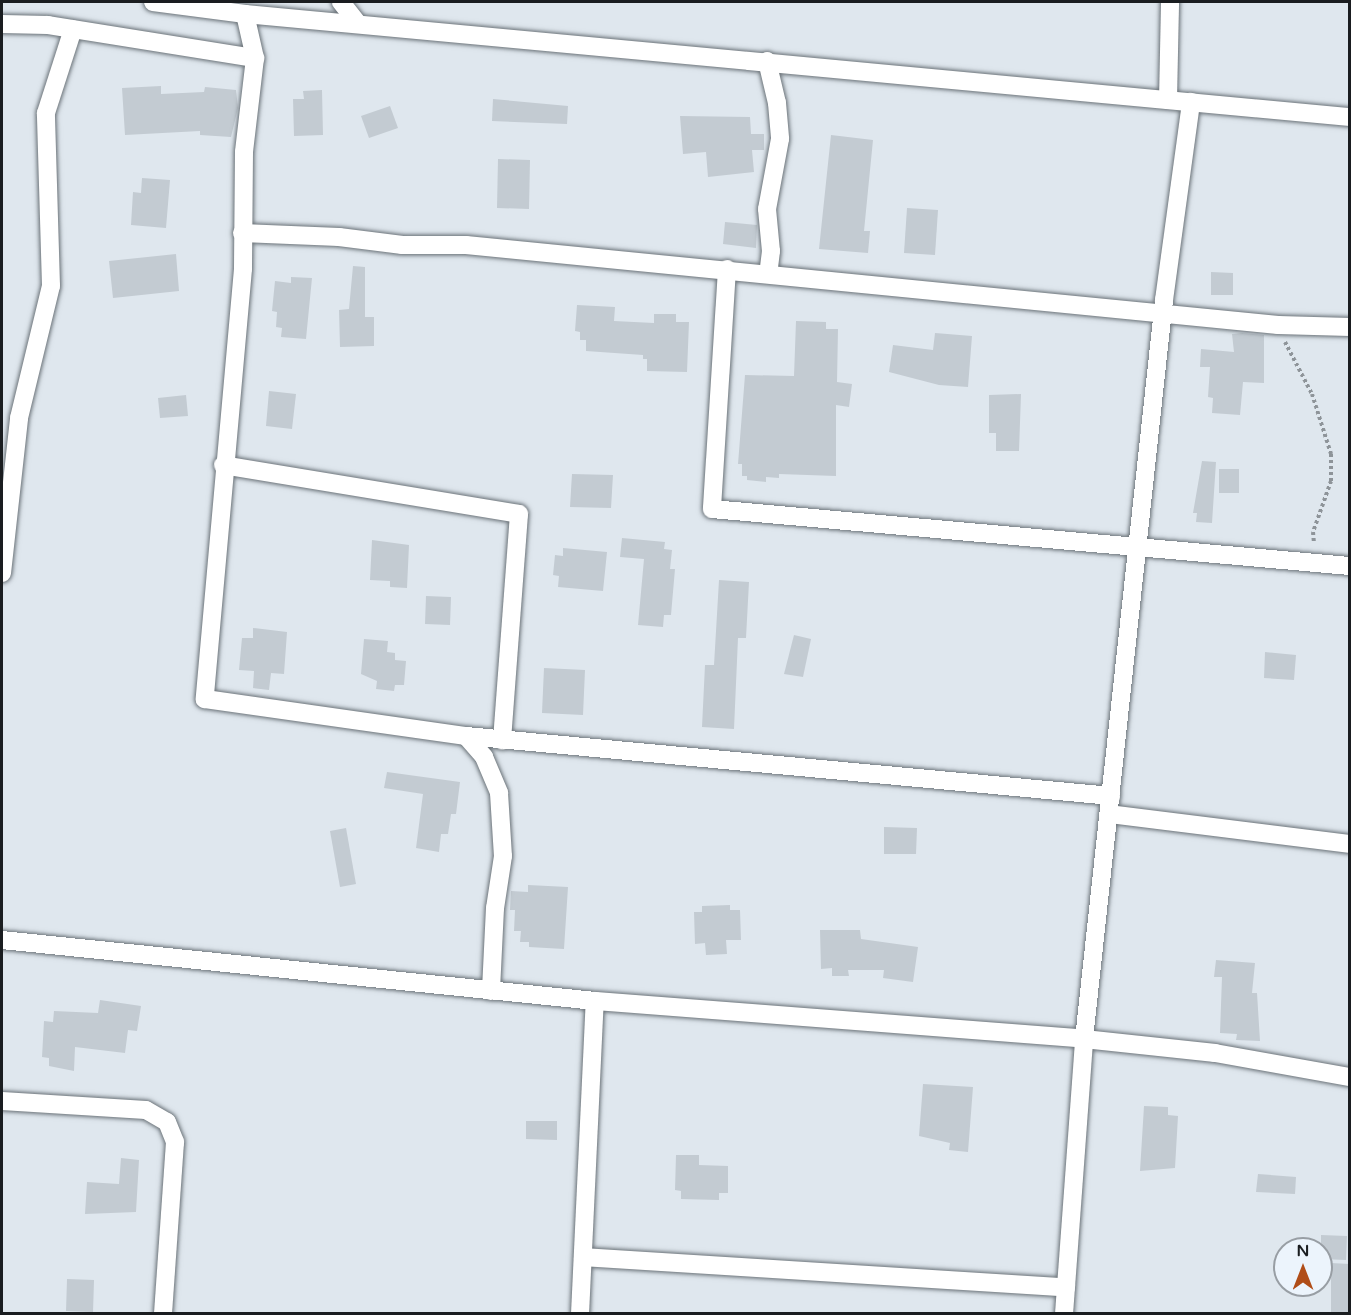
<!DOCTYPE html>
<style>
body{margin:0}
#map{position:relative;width:1351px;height:1315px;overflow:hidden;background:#dfe7ee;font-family:"Varela Round",sans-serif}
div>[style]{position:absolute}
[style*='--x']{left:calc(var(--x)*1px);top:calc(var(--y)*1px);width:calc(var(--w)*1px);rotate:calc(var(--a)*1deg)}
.building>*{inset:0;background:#c3cbd2}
.path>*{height:4px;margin-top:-2px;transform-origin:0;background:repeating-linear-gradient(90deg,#8e9499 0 3px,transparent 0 6px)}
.roads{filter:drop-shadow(0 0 2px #6b7379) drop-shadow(0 0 2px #6b7379)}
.minor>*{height:18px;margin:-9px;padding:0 9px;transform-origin:9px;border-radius:9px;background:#fff}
span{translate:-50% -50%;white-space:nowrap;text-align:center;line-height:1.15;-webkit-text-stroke:4.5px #ecf4fc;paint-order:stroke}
.frame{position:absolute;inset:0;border:3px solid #1a1d20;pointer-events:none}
.north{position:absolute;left:1273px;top:1237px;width:60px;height:60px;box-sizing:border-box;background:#ecf4fc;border:2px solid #989ea4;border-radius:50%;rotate:0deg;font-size:16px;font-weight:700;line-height:24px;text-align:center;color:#1a1d20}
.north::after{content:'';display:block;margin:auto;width:21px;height:27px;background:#b04d18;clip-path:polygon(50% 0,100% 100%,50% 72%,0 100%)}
</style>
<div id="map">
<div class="building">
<i style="clip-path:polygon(161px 86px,161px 94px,204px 92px,205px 87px,236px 90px,238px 108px,231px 137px,200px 135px,200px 131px,125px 135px,122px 88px)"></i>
<i style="clip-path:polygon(322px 90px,323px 135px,294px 136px,293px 99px,304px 99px,303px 91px)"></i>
<i style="clip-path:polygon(493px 99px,568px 106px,567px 124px,492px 121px)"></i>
<i style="clip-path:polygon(390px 106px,398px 128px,369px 138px,361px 116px)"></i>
<i style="clip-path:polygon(680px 116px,750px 117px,751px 134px,764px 134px,764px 150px,752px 150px,754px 172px,708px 177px,706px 152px,683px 154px)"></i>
<i style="clip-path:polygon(831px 135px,873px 140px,864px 231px,870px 231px,868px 253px,819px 249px)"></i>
<i style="clip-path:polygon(498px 159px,530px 160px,529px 209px,497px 208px)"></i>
<i style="clip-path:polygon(142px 178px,170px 180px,166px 228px,131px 225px,133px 192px,141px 193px)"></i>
<i style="clip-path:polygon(907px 208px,938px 210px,935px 255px,904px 253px)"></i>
<i style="clip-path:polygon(725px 222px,757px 225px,756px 248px,723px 244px)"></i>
<i style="clip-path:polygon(176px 254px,179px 291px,113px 298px,109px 261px)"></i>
<i style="clip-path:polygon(353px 266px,365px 267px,365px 317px,374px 317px,374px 346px,340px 347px,339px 310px,349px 309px)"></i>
<i style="clip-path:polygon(1211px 272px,1233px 273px,1233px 295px,1211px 295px)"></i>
<i style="clip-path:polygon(291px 277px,312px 278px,306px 339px,281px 337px,282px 328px,276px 327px,277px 312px,272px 311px,275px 281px,291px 283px)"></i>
<i style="clip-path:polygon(577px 305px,615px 307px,614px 321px,654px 323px,654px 314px,676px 314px,676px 322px,689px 322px,687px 372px,647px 371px,647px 359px,643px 359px,643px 355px,586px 351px,586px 340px,580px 340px,580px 332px,575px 331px)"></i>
<i style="clip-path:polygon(796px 321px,826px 322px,826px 329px,838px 329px,837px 382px,852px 384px,849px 407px,836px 405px,836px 476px,779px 474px,779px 478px,766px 477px,766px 482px,747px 480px,747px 476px,742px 476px,742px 464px,738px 464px,745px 375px,794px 376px)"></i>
<i style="clip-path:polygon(935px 333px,972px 336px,968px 387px,939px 385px,889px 372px,893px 345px,933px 350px)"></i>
<i style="clip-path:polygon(1242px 333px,1264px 335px,1264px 383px,1243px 382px,1240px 415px,1212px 413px,1213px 398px,1208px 397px,1210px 367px,1200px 367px,1201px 349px,1234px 352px,1232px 334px)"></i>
<i style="clip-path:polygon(269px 391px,296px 394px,292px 429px,266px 426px)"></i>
<i style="clip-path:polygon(1021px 394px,1019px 451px,996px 451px,996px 433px,989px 433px,989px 395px)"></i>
<i style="clip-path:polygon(186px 395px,188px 416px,160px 418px,158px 398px)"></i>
<i style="clip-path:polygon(1202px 461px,1216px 462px,1212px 523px,1196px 522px,1197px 513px,1193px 513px)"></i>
<i style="clip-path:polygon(1219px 469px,1239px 469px,1239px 493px,1219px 493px)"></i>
<i style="clip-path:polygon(572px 474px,613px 475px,611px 508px,570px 507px)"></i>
<i style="clip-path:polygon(622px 538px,665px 542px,664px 549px,672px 550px,670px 569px,675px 569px,671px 615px,664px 615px,663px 627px,638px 625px,644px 559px,620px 557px)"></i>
<i style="clip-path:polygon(372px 540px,409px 545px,407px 588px,390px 587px,390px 581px,370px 580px)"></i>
<i style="clip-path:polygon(563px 548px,607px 552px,603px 591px,558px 587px,559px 576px,553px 575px,555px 555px,563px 556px)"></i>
<i style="clip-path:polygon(719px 580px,749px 582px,746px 638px,738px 638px,734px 729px,702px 727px,705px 665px,714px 665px)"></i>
<i style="clip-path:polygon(426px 596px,451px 597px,450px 625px,425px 624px)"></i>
<i style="clip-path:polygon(253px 628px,287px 632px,284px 674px,271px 673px,269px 690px,253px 688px,254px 671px,239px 670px,242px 638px,253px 638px)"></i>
<i style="clip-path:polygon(794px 635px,811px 639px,803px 677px,784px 674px)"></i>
<i style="clip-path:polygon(364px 639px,388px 641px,387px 652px,395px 653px,395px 660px,406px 661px,404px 685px,395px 685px,394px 691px,376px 689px,377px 681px,361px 674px)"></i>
<i style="clip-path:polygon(1265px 652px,1296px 655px,1294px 680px,1264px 678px)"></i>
<i style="clip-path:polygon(544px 668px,585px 670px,583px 715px,542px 713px)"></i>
<i style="clip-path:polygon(387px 772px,460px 782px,456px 814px,451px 814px,448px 834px,441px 834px,439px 852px,416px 848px,423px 794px,384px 788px)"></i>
<i style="clip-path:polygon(884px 827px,917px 828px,916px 854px,884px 854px)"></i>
<i style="clip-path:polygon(346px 828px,356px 884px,340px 887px,330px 831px)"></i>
<i style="clip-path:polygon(528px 885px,568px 887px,564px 949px,529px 947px,529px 942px,520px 942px,521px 931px,514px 931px,515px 910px,510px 910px,511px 891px,528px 892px)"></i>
<i style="clip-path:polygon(730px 905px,730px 910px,740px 910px,741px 940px,726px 940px,727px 954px,706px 955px,705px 943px,695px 944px,694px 912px,702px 912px,702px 906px)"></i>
<i style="clip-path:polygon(820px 930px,860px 930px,861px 939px,918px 947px,913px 982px,883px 978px,884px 970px,848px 970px,849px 976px,832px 976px,832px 968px,821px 969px)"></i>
<i style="clip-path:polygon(1216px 960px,1255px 963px,1252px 993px,1257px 993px,1260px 1041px,1236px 1040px,1237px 1034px,1220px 1033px,1222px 977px,1214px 977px)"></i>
<i style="clip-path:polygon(100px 1000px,141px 1006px,137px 1031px,128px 1030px,125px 1053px,75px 1047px,74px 1071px,49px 1066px,49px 1058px,42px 1057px,44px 1021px,53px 1022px,54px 1011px,98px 1013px)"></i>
<i style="clip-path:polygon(923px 1084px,973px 1087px,968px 1152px,949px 1150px,950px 1143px,919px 1136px)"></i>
<i style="clip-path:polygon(1144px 1106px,1168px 1107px,1168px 1115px,1178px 1116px,1175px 1168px,1140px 1171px)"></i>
<i style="clip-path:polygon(526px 1121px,557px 1121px,557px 1140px,526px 1139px)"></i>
<i style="clip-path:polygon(676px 1155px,699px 1155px,699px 1165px,728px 1166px,728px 1193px,719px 1193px,719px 1200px,681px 1199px,681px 1191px,675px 1190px)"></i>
<i style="clip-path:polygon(121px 1158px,139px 1160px,136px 1212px,85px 1214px,87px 1182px,119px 1184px)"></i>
<i style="clip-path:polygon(1258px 1174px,1296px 1177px,1295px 1194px,1256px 1192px)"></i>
<i style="clip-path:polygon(1321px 1235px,1347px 1236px,1346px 1260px,1321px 1259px)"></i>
<i style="clip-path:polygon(1331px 1263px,1350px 1264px,1350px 1314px,1331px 1314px)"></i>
<i style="clip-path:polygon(67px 1279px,94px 1280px,93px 1312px,66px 1311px)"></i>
</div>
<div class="path">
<i style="--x:1285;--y:342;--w:59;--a:62.6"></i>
<i style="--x:1312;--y:394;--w:63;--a:72.4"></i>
<i style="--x:1331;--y:454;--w:27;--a:90"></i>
<i style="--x:1331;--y:481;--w:54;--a:109.4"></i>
<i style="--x:1313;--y:532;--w:11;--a:85"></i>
</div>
<div class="roads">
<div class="minor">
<i style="--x:153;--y:2;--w:93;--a:7.4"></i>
<i style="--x:245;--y:14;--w:1110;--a:5.33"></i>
<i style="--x:341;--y:2;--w:28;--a:52"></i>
<i style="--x:245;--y:14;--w:45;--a:77.2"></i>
<i style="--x:255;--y:58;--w:95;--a:96.7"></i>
<i style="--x:244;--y:152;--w:117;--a:90.5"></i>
<i style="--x:243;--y:269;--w:432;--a:95.1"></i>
<i style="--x:205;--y:699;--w:264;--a:8.1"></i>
<i style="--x:466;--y:736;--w:28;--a:49"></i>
<i style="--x:484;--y:757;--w:39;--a:67"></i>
<i style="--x:499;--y:793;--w:63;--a:86.4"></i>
<i style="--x:503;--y:856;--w:53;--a:98.7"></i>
<i style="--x:495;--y:908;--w:83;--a:92.8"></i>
<i style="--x:2;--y:24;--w:46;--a:1.2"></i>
<i style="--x:48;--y:25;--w:210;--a:9.1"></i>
<i style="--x:767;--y:61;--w:43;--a:76.6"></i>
<i style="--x:777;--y:103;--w:36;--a:85"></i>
<i style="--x:780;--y:139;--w:71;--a:100.5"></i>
<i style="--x:767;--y:209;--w:42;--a:84.6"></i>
<i style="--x:771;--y:251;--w:23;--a:97"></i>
<i style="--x:1168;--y:100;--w:98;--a:-88.8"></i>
<i style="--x:242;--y:233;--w:97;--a:2.4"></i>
<i style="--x:339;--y:237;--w:64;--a:7.2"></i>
<i style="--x:402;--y:245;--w:64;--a:0"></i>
<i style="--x:466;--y:245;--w:816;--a:5.63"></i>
<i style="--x:1278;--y:325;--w:72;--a:1.6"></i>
<i style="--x:727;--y:269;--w:240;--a:93.6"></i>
<i style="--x:712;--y:509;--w:641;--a:5.11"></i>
<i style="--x:223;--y:465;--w:300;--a:9.4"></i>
<i style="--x:519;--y:514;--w:227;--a:94.3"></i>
<i style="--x:2;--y:573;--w:156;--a:-83.7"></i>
<i style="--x:19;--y:418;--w:136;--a:-76.4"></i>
<i style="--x:51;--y:286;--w:173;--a:-91.7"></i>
<i style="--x:46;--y:113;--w:88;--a:-72.2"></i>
<i style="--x:466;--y:736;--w:648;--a:5.31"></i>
<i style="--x:1109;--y:814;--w:243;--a:7.1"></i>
<i style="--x:2;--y:940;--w:596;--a:5.87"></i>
<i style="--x:595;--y:1001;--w:490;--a:4.4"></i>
<i style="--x:1084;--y:1039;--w:132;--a:6.1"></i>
<i style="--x:1215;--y:1053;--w:137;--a:10.1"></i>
<i style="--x:2;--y:1101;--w:144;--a:3.6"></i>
<i style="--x:146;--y:1110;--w:24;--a:30"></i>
<i style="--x:167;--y:1122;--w:22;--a:68"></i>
<i style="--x:175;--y:1142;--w:172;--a:94"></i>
<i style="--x:583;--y:1257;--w:484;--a:3.6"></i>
<i style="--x:580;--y:1314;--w:313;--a:-87.3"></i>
<i style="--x:1064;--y:1314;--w:276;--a:-85.8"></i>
<i style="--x:1084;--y:1039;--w:743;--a:-83.82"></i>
<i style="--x:1164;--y:300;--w:200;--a:-82.2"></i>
</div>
</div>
<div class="frame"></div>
<div class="north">N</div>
</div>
